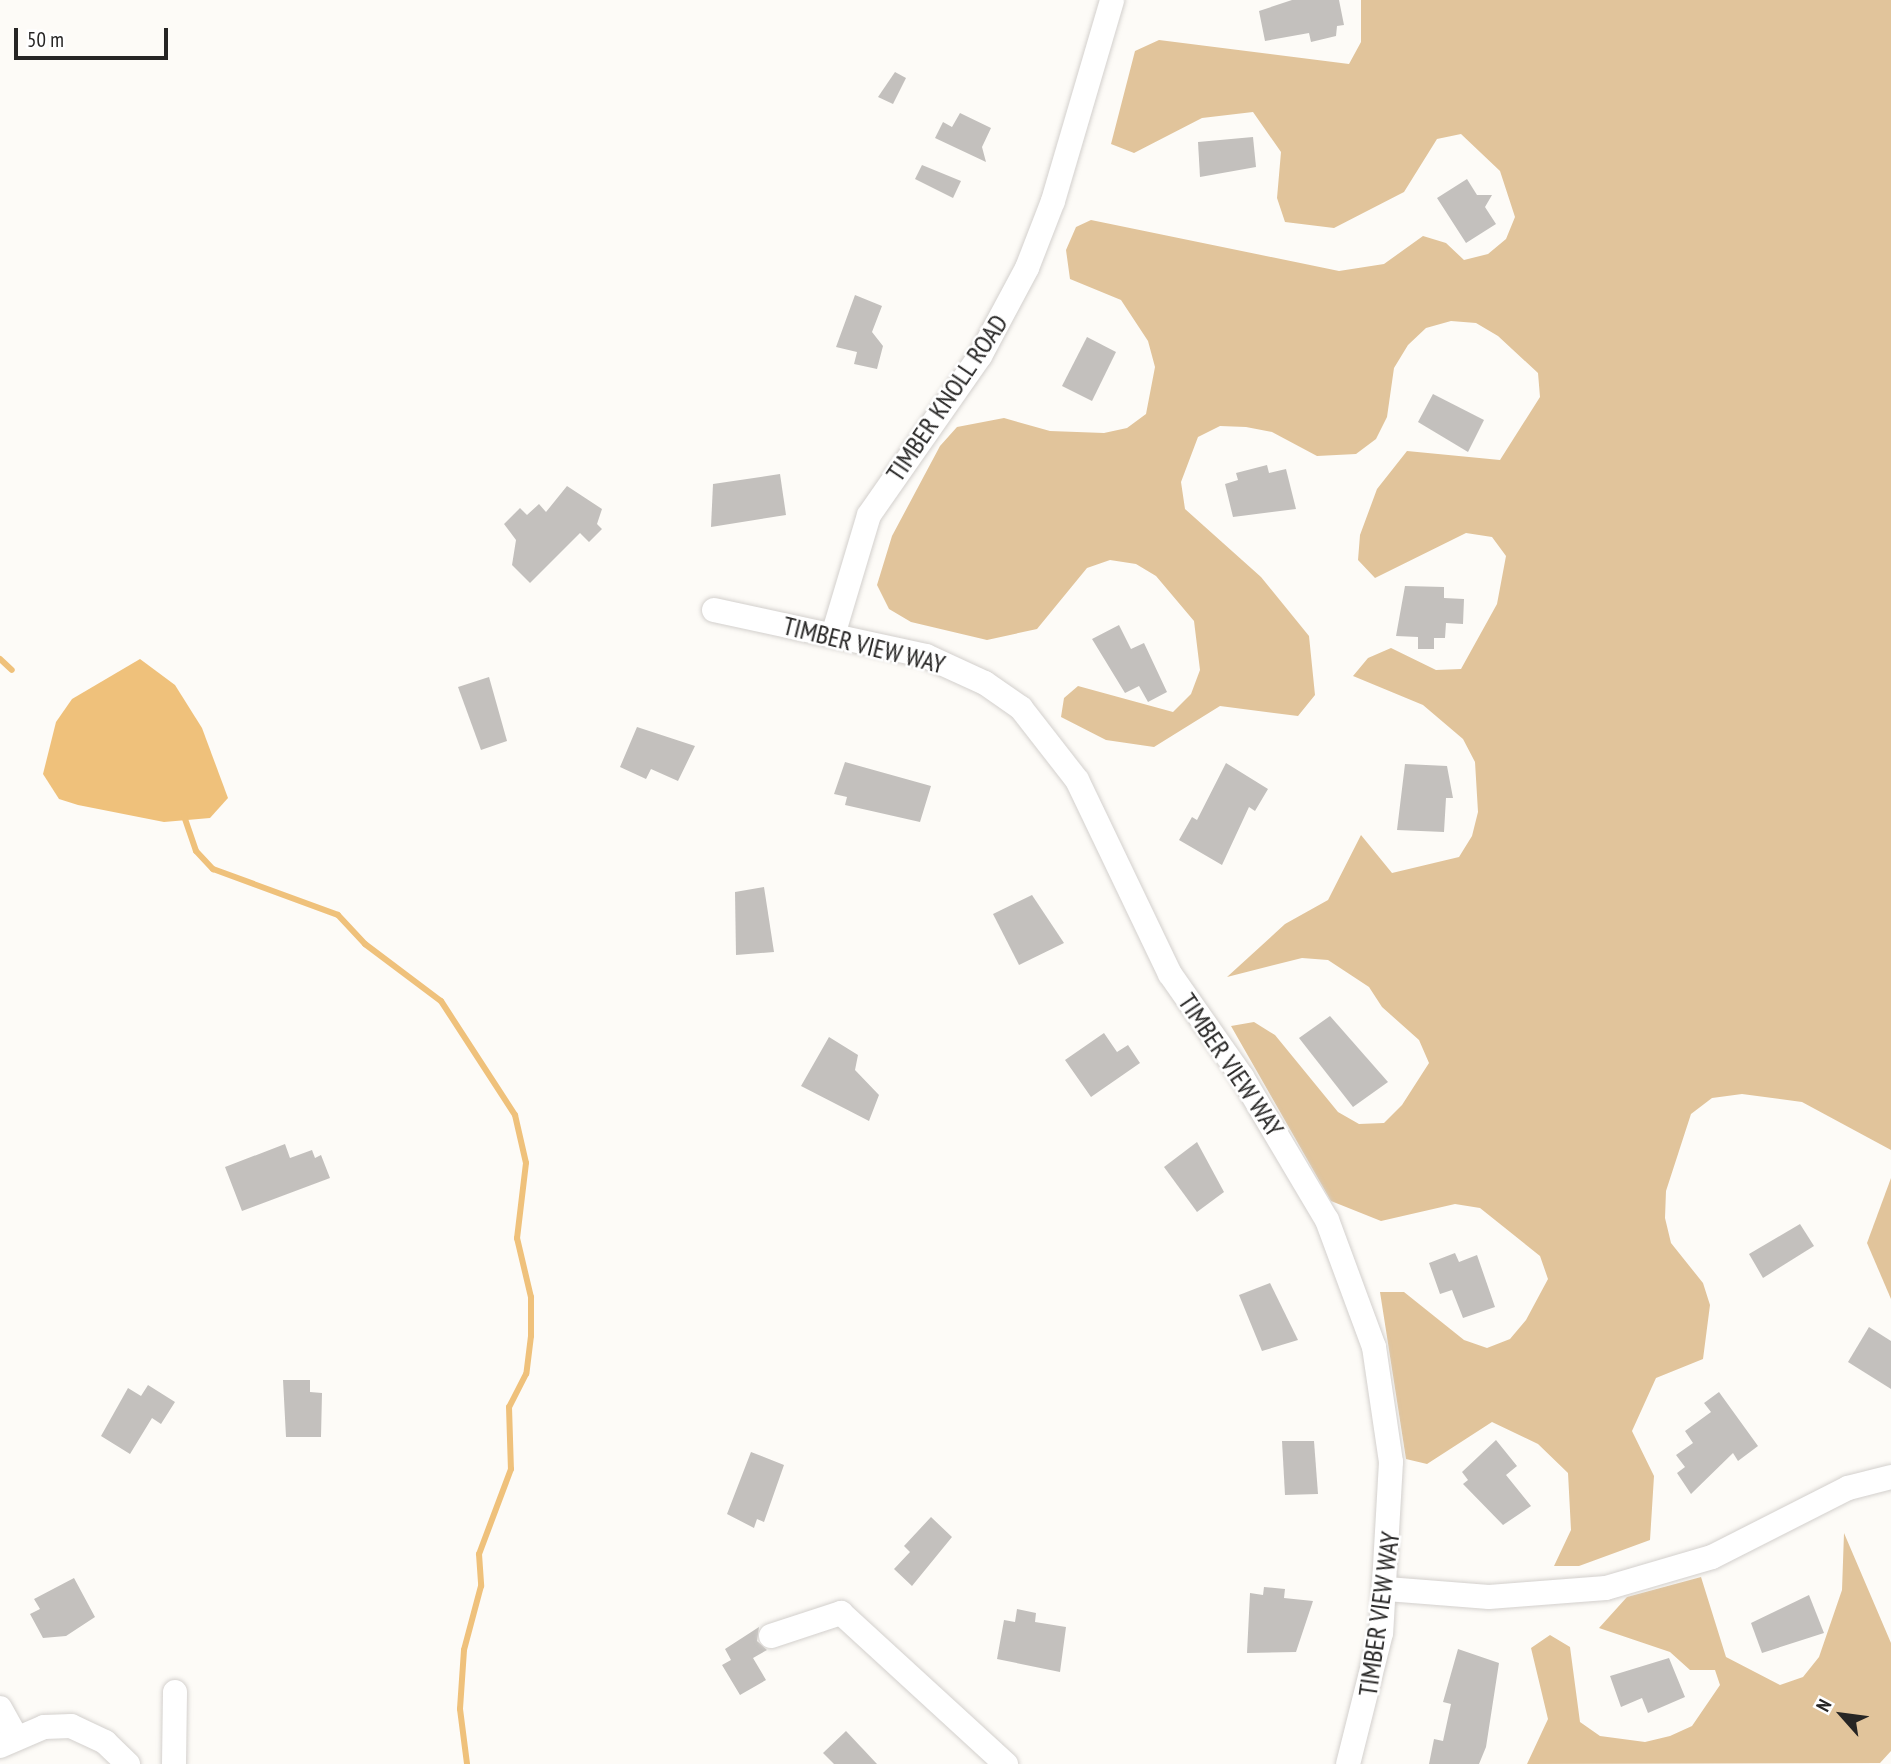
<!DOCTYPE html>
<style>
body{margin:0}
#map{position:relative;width:1891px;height:1764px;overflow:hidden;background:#fdfbf7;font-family:"PT Sans Narrow",sans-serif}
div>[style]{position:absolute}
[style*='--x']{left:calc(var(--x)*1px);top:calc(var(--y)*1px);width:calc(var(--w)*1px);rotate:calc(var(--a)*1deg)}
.green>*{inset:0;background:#e1c49b}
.water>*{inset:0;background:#efc17b}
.stream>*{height:6px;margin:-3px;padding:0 3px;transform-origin:3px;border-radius:3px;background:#efc17b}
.building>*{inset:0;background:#c3c0bd}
.roads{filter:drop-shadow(0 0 2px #d3d0cd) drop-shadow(0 0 2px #d3d0cd)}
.minor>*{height:24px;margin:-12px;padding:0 12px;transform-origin:12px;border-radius:12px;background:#fff}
span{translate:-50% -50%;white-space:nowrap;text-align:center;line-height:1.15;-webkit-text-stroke:5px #fff;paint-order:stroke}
.street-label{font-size:26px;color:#262524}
.north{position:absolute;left:1807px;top:1680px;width:70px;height:70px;-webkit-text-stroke:5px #fff;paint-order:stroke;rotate:298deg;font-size:19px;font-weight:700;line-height:28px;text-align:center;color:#262524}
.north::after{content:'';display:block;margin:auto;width:24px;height:32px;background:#262524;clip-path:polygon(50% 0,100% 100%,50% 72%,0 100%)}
.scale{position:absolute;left:14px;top:28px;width:154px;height:32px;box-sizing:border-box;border:4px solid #262524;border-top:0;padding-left:9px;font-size:21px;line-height:24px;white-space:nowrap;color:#262524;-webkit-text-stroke:5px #fff;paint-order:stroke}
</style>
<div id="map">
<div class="green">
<i style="clip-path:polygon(1361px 0,1891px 0,1891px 1150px,1802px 1102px,1742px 1094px,1712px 1098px,1691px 1114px,1666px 1191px,1665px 1218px,1671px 1243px,1703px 1283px,1710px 1305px,1703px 1359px,1656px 1378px,1632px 1431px,1654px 1476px,1650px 1540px,1579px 1566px,1554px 1566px,1571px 1530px,1568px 1473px,1538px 1444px,1492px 1422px,1427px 1464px,1406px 1459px,1380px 1292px,1404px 1292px,1464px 1340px,1487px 1348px,1510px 1339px,1526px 1320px,1548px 1279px,1540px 1256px,1480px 1208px,1455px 1204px,1381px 1221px,1331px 1201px,1231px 1026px,1254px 1022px,1275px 1035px,1338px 1112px,1359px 1124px,1384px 1123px,1402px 1105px,1429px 1063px,1419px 1040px,1382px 1007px,1369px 987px,1328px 960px,1302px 958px,1227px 977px,1285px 924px,1328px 900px,1361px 835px,1392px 873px,1459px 857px,1472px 836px,1478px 812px,1475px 762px,1463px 739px,1423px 705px,1353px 676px,1368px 658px,1391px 648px,1436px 670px,1461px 669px,1497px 604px,1506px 556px,1492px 537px,1466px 533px,1375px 578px,1358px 560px,1360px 535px,1377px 489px,1407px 451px,1500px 460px,1540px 397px,1538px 373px,1498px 336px,1476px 323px,1451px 321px,1426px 328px,1408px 345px,1394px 368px,1387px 417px,1376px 439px,1356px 454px,1317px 456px,1272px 432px,1246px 427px,1220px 426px,1198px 437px,1181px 482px,1185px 509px,1261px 577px,1309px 636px,1315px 695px,1298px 716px,1220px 706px,1154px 747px,1106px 740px,1061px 717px,1064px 698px,1078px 686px,1173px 712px,1191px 694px,1200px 670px,1194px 621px,1156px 576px,1136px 564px,1110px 560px,1087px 568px,1037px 629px,987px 640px,911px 622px,889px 609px,877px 585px,892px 536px,940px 446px,957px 427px,1004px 418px,1050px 431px,1104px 433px,1127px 428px,1146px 414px,1155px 367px,1148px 341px,1121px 300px,1070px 279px,1066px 250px,1076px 227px,1091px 220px,1339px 271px,1384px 264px,1423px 236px,1446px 243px,1464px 260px,1488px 254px,1506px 239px,1515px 217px,1500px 171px,1461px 134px,1437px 139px,1404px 192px,1334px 228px,1285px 222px,1277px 198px,1281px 152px,1253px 112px,1202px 118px,1134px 153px,1111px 144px,1135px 51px,1159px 40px,1349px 64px,1361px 42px)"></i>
<i style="clip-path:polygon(1891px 1178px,1891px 1299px,1867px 1243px)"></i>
<i style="clip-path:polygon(1844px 1533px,1891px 1643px,1891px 1751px,1880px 1763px,1527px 1764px,1548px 1719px,1531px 1648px,1550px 1635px,1570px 1647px,1580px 1722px,1600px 1736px,1645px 1742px,1670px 1736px,1692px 1726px,1720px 1685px,1715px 1670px,1690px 1670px,1670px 1652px,1599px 1628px,1627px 1597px,1701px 1577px,1726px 1657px,1780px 1685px,1803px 1677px,1819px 1657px,1842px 1590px)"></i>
</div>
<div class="water">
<i style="clip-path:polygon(140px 659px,175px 685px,202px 728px,228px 798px,210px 818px,164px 822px,78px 805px,59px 799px,43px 774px,56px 722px,72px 699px)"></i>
</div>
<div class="stream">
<i style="--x:0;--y:659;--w:16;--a:43"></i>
<i style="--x:184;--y:816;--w:37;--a:71"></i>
<i style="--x:196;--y:851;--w:25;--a:47"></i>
<i style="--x:213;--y:869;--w:133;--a:20.2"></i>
<i style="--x:338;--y:915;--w:40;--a:47"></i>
<i style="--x:365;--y:944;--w:95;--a:36.9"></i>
<i style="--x:441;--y:1001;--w:136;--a:57"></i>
<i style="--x:515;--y:1115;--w:49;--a:77.1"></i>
<i style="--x:526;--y:1163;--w:76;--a:96.8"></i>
<i style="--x:517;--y:1238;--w:61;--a:76.7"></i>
<i style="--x:531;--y:1297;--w:39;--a:90"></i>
<i style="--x:531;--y:1336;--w:38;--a:97"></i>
<i style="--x:526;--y:1374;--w:37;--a:117"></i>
<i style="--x:509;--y:1407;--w:62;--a:88.2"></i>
<i style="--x:511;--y:1469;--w:91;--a:110.6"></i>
<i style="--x:479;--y:1554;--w:32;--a:86"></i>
<i style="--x:481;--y:1586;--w:66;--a:104.9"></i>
<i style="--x:464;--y:1650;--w:59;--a:93.9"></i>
<i style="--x:460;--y:1709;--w:55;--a:82.7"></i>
</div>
<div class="building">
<i style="clip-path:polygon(1292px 0,1339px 0,1344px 25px,1337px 26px,1336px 36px,1311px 42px,1309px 33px,1265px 41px,1259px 11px)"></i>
<i style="clip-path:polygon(895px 72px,906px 78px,893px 104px,878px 97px)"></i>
<i style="clip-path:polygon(960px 113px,991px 128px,982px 147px,986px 162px,935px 138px,943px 122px,952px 127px)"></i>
<i style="clip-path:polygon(1253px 137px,1256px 167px,1200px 177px,1198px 142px)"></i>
<i style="clip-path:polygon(922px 165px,961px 181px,953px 198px,915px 179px)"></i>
<i style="clip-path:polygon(1467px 179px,1477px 195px,1492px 195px,1485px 207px,1496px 224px,1466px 243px,1437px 198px)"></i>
<i style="clip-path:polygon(855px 295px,882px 306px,872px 332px,883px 346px,877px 369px,854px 364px,857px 352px,836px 347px)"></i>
<i style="clip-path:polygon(1087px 337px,1116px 352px,1092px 401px,1062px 386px)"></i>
<i style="clip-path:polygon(1433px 394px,1484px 420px,1468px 452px,1418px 422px)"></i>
<i style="clip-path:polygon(1267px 465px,1269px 473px,1286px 469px,1296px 509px,1233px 517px,1225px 484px,1238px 480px,1236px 473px)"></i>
<i style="clip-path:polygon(780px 474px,786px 515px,711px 527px,713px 484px)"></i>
<i style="clip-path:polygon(567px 486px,602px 509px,597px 524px,602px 529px,589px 542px,580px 533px,530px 583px,512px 565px,516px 540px,504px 524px,520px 508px,527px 515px,539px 504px,546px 512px)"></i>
<i style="clip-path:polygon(1405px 586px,1444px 587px,1444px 598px,1464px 599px,1463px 624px,1446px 623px,1445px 638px,1434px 638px,1434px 649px,1418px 649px,1418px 637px,1396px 636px)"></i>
<i style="clip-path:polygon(1119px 625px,1131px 649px,1144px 643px,1167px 692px,1148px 702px,1139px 686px,1125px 693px,1092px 639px)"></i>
<i style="clip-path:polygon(489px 677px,507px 741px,481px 750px,458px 687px)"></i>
<i style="clip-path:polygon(637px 727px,695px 746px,678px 781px,651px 769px,646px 779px,620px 767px)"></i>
<i style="clip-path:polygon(845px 762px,931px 786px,920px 822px,845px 805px,847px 797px,834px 794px)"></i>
<i style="clip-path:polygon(1226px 763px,1268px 789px,1255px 811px,1249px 807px,1222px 865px,1179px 840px,1192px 817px,1197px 820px)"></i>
<i style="clip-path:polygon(1405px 764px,1447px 766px,1453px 798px,1446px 798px,1444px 832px,1397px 830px)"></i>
<i style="clip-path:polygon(764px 887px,774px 952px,736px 955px,735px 892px)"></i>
<i style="clip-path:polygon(1032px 895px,1064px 943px,1019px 965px,993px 914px)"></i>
<i style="clip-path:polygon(1330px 1016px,1388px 1082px,1353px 1107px,1299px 1038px)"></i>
<i style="clip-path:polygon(1104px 1033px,1117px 1052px,1128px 1045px,1140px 1063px,1091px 1097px,1065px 1060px)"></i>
<i style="clip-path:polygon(829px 1037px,858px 1055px,855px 1070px,879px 1095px,869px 1121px,801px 1086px)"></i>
<i style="clip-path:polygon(1197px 1142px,1224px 1192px,1197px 1212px,1164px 1167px)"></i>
<i style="clip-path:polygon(285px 1144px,290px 1158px,312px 1150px,315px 1158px,321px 1155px,330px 1178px,242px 1211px,225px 1167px)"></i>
<i style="clip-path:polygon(1800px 1224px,1814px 1246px,1763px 1278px,1749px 1254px)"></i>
<i style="clip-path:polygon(1455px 1253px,1459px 1262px,1477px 1255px,1495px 1307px,1463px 1318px,1452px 1290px,1440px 1294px,1429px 1263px)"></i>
<i style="clip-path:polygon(1270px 1283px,1298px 1340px,1262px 1351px,1239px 1295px)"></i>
<i style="clip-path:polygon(1869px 1327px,1891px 1341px,1891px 1389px,1848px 1362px)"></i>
<i style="clip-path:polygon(283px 1380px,310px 1380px,310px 1392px,322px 1393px,321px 1437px,286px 1437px)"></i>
<i style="clip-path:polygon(148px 1385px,175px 1402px,161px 1424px,152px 1418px,130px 1454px,101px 1436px,128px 1388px,141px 1396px)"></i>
<i style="clip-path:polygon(1719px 1392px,1758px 1446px,1738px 1461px,1733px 1453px,1691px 1494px,1677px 1473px,1685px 1467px,1676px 1455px,1693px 1443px,1685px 1431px,1711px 1412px,1704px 1403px)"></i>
<i style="clip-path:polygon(1496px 1440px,1517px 1466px,1506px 1475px,1531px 1506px,1503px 1525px,1463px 1484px,1468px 1480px,1462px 1472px)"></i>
<i style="clip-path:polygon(1282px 1441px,1314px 1441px,1318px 1494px,1285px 1495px)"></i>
<i style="clip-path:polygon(751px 1452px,784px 1465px,764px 1522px,757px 1519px,754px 1528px,727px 1514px)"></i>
<i style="clip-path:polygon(931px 1517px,952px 1537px,912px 1586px,894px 1569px,910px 1552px,904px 1546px)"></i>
<i style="clip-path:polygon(74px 1578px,95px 1617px,66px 1636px,43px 1638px,30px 1614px,40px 1609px,34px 1599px)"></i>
<i style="clip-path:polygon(1264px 1587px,1285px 1589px,1284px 1598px,1313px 1601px,1296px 1652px,1247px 1653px,1250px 1593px,1263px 1595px)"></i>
<i style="clip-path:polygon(1809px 1595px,1824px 1633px,1762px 1653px,1751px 1623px)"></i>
<i style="clip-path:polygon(1017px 1609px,1036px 1613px,1035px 1622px,1066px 1627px,1060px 1672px,997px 1659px,1004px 1620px,1015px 1622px)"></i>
<i style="clip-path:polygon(759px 1627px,757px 1641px,767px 1650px,753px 1658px,766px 1680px,740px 1695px,722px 1665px,731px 1660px,725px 1649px)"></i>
<i style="clip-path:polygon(1458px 1649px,1499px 1663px,1486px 1747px,1479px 1764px,1429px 1764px,1434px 1739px,1443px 1741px,1451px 1704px,1443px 1702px)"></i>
<i style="clip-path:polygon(1669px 1658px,1685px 1697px,1648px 1713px,1642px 1698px,1621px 1707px,1610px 1676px)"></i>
<i style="clip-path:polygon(846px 1731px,877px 1764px,834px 1764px,823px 1753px)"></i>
</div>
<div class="roads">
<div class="minor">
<i style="--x:714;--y:610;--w:217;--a:12.2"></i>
<i style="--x:926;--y:656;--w:65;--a:24.6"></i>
<i style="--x:985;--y:683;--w:44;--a:34.8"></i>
<i style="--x:1021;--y:708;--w:91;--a:52.1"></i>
<i style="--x:1077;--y:780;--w:215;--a:64.4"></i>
<i style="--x:1170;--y:974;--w:126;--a:55"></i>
<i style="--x:1242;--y:1077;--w:166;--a:59.3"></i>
<i style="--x:1327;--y:1220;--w:135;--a:69.7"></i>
<i style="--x:1374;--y:1347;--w:116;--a:81.6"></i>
<i style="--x:1391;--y:1462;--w:171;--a:93.3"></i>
<i style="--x:1381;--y:1633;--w:135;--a:104.1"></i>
<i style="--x:833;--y:635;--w:125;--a:-73.3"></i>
<i style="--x:869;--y:515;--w:194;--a:-55.1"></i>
<i style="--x:980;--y:356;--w:100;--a:-61.9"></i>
<i style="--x:1027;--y:268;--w:72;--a:-68.8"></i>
<i style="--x:1053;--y:201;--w:209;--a:-73.6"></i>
<i style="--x:1387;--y:1589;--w:102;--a:4.5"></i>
<i style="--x:1489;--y:1597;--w:117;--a:-4.4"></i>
<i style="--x:1606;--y:1588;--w:110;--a:-16.3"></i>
<i style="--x:1712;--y:1557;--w:153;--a:-26.9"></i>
<i style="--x:1848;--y:1488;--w:44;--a:-14.3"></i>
<i style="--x:771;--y:1636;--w:74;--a:-18.2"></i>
<i style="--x:841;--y:1613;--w:224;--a:42.5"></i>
<i style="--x:0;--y:1708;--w:31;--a:61"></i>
<i style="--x:0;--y:1746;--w:48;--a:-23.4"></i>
<i style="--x:44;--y:1727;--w:27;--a:-2"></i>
<i style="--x:71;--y:1726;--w:38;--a:25"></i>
<i style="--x:105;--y:1742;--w:32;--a:44"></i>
<i style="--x:174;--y:1764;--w:72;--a:-89.2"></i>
</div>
</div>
<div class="street-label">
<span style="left:947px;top:398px;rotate:-56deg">TIMBER KNOLL ROAD</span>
<span style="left:864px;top:645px;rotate:14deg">TIMBER VIEW WAY</span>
<span style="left:1231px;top:1065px;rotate:56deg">TIMBER VIEW WAY</span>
<span style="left:1379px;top:1614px;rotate:-82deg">TIMBER VIEW WAY</span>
</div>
<div class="north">N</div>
<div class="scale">50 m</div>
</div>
